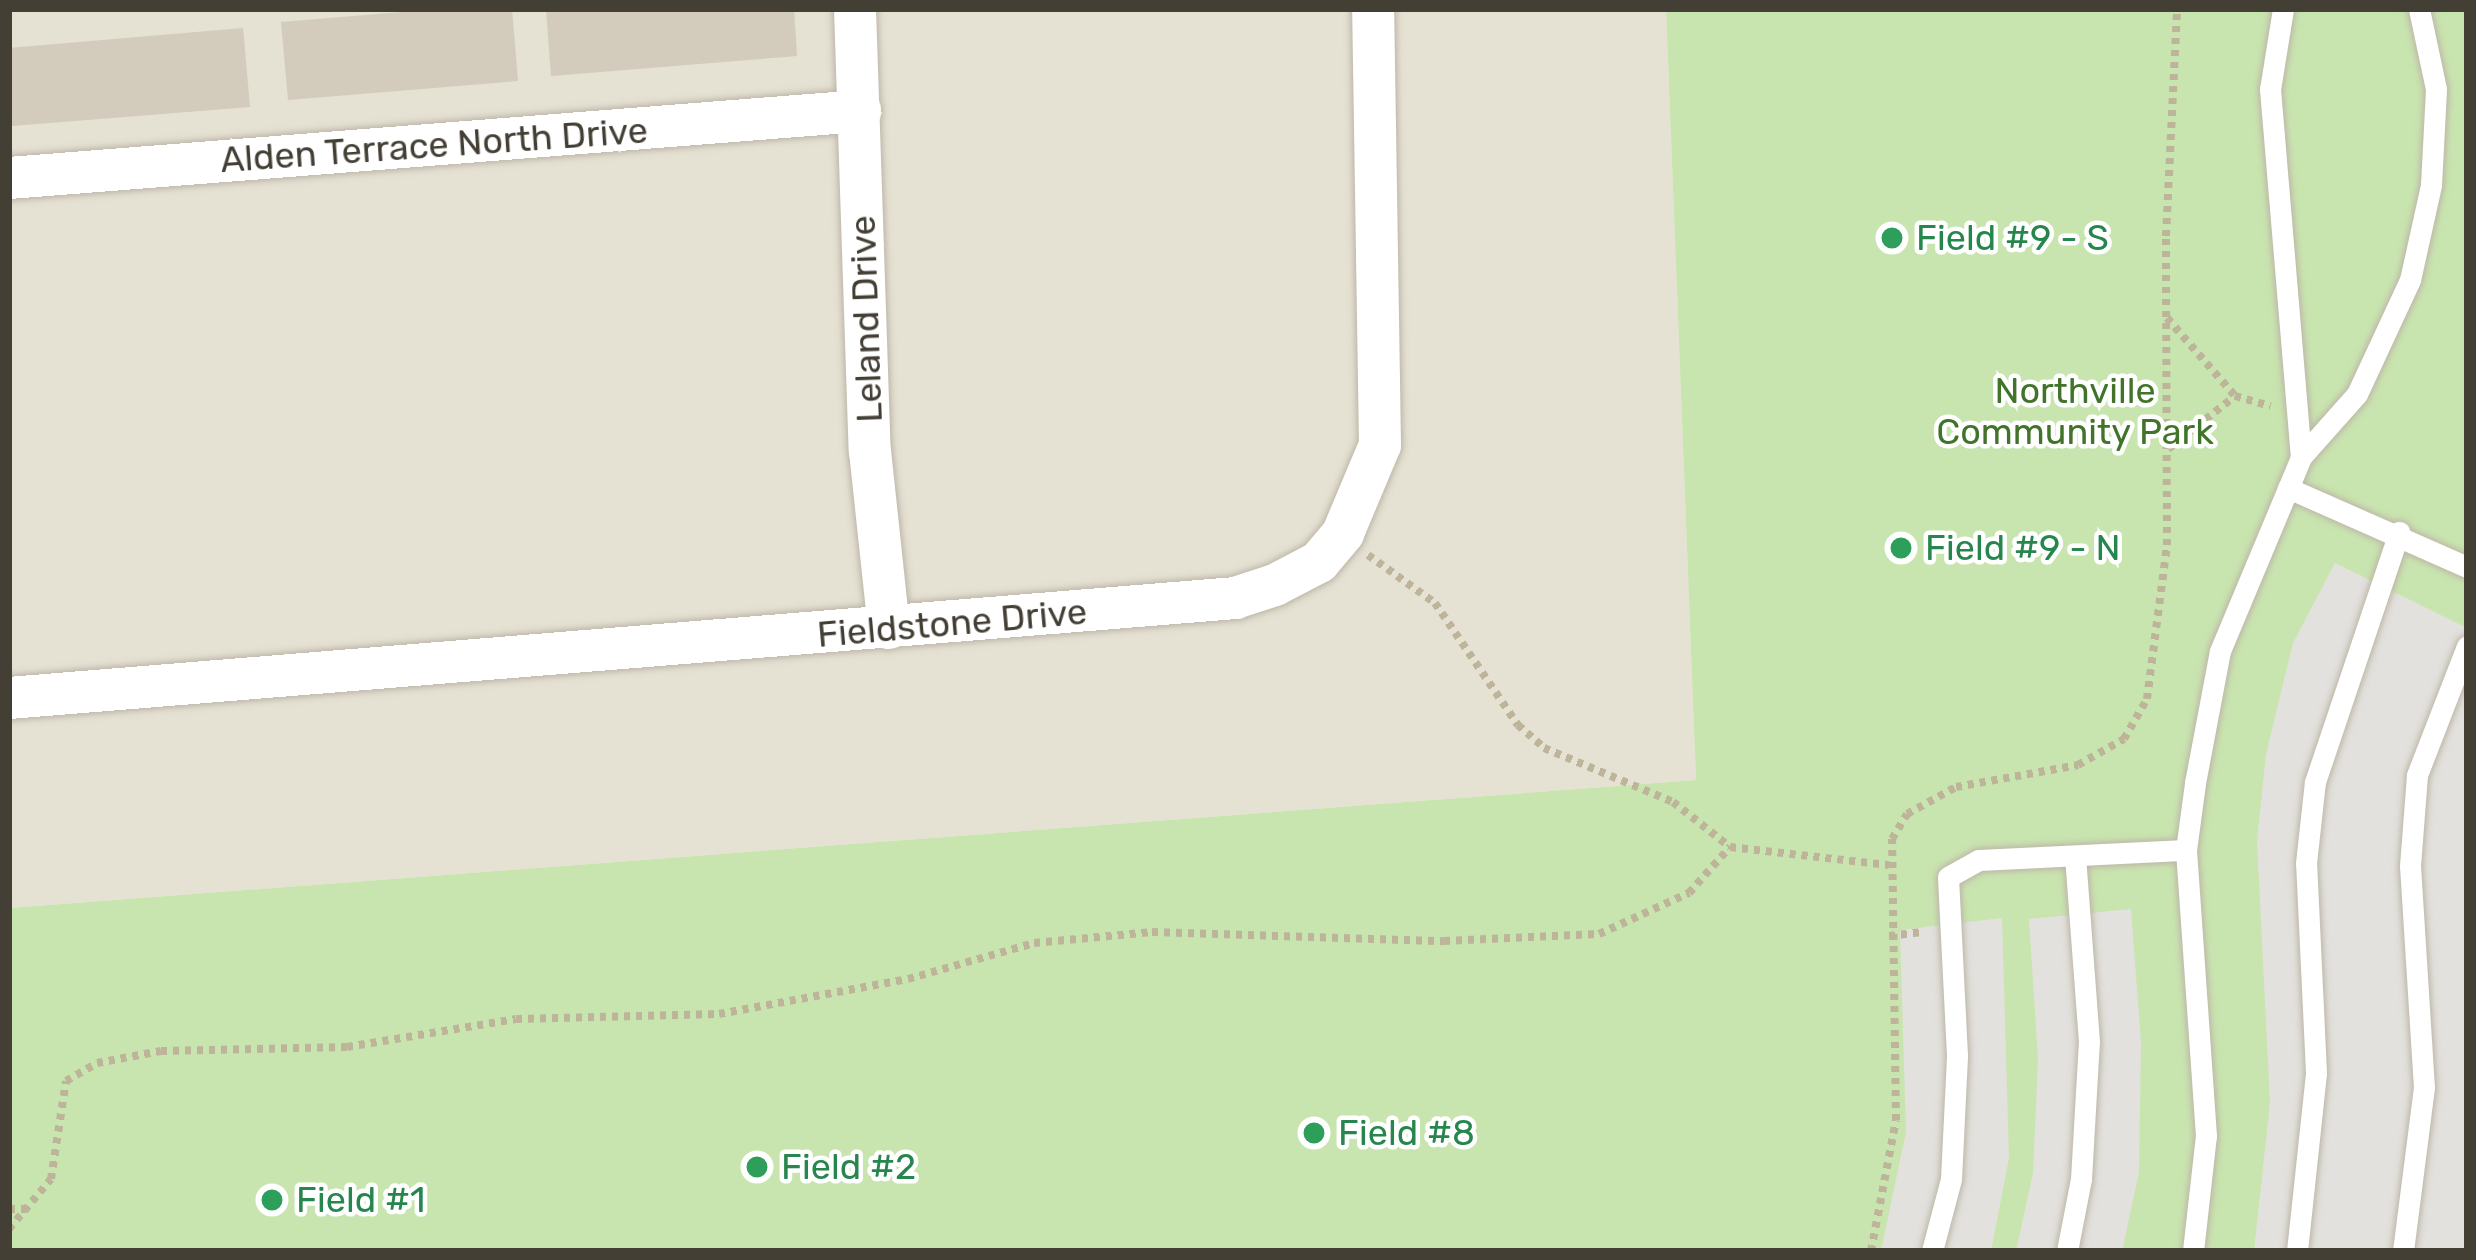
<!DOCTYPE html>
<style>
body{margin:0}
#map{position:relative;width:2476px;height:1260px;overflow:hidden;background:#f2efe5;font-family:Rubik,sans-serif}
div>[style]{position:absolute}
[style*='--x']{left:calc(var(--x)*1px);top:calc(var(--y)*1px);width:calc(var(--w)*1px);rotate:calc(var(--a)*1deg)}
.residential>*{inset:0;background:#e5e1d3}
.green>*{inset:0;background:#c9e5af}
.parking>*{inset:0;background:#e3e1dd}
.building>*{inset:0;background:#d3cbbb}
.path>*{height:8px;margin-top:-4px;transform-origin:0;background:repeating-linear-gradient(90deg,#beb49a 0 6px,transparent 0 12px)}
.roads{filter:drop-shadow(0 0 3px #bdb7a8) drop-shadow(0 0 3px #bdb7a8)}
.service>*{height:21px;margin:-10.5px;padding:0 10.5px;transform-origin:10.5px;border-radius:10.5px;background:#fff}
.minor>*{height:42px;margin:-21px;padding:0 21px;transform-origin:21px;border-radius:21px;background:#fff}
.dots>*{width:33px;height:33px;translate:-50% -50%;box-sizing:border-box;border:6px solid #fff;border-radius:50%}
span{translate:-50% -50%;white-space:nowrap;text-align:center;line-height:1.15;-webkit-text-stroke:9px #fff;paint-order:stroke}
.street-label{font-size:36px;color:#443f35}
.leisure-label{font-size:36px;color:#27864d}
.left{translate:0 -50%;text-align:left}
.park-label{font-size:36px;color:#41732b}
.frame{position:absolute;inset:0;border:12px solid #443f35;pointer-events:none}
</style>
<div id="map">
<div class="residential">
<i style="clip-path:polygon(9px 9px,1666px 9px,1696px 780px,9px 908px)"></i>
</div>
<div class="green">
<i style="clip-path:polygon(1666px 9px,2467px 9px,2467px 1251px,9px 1251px,9px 908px,1696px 780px)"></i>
</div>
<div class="parking">
<i style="clip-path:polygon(2335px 563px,2467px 628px,2465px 1251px,2254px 1251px,2270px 1103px,2257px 841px,2266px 754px,2293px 643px)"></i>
<i style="clip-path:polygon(2131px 909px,2141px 1043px,2139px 1172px,2122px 1251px,2016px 1251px,2033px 1173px,2038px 1059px,2029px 919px)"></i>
<i style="clip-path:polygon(2002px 918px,2009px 1158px,1991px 1251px,1881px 1251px,1906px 1132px,1900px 930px)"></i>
</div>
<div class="building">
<i style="clip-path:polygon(438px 9px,512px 9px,518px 81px,288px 100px,281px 22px)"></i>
<i style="clip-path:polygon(546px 9px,794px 9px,797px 56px,551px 76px)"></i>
<i style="clip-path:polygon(243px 28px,250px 107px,12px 126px,9px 48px)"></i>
</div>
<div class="path">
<i style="--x:2167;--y:318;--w:103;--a:48.9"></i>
<i style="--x:2235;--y:396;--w:37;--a:16"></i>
<i style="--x:2168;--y:449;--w:85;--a:-38.3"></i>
<i style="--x:1368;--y:555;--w:82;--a:35.6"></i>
<i style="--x:1435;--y:603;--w:148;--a:55.8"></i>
<i style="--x:1518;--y:725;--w:35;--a:41"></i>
<i style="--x:1544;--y:748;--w:140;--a:22.7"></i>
<i style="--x:1673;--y:802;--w:73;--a:38.3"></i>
<i style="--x:1730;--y:847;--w:160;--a:6.5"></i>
<i style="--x:1889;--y:936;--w:35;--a:-7"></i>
<i style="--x:9;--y:1209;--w:18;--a:0"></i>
<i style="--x:9;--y:1229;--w:65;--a:-50"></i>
<i style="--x:51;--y:1179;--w:99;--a:-81.3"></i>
<i style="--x:66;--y:1081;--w:36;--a:-30"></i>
<i style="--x:97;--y:1063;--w:65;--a:-10.6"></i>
<i style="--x:161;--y:1051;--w:186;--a:-1.2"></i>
<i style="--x:347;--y:1047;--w:171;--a:-9.4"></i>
<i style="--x:516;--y:1019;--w:203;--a:-1.4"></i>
<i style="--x:719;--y:1014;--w:192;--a:-10.5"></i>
<i style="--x:908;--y:979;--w:131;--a:-15.9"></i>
<i style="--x:1034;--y:943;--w:119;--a:-5.3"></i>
<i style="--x:1152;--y:932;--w:292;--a:1.8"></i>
<i style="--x:1444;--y:941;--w:155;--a:-2.6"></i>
<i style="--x:1599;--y:934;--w:99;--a:-24.5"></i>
<i style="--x:1689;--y:893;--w:62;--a:-48.3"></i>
<i style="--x:1871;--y:1251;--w:133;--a:-79.2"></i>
<i style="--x:1896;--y:1120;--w:281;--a:-90.8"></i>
<i style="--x:1892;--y:839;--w:29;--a:-59"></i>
<i style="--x:1907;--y:814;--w:56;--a:-28.9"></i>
<i style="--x:1956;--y:787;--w:124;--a:-10.2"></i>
<i style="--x:2078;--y:765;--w:53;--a:-29.5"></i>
<i style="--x:2124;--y:739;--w:46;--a:-60.1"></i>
<i style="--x:2147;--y:699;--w:155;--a:-82.6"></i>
<i style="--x:2167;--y:545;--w:309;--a:-90.2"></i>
<i style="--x:2166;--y:236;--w:227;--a:-87.2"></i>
</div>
<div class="roads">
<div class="service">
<i style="--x:2283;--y:9;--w:81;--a:99.2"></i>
<i style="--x:2270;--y:89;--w:369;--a:85.2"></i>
<i style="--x:2288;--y:488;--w:196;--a:23.8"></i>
<i style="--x:1932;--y:1251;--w:74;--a:-75.2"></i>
<i style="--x:1951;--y:1179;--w:124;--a:-87.2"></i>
<i style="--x:1957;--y:1055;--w:178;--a:-92.9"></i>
<i style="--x:1948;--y:877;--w:35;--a:-29"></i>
<i style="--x:1979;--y:860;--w:207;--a:-2.8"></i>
<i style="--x:2067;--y:1251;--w:73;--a:-79"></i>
<i style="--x:2081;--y:1179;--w:137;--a:-86.7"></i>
<i style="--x:2089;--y:1042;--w:186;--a:-94.3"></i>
<i style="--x:2193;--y:1251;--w:116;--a:-83.6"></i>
<i style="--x:2206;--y:1136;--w:287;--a:-94"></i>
<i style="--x:2186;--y:850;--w:68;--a:-82.3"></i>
<i style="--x:2195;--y:783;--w:134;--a:-79.3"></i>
<i style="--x:2220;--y:651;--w:210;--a:-67.3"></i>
<i style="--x:2301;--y:457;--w:84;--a:-48.4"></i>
<i style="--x:2357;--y:394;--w:126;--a:-65.1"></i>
<i style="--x:2410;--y:280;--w:97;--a:-77.5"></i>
<i style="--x:2431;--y:185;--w:96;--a:-87"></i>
<i style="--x:2436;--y:89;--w:82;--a:-102"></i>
<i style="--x:2297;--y:1251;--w:179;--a:-83.9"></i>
<i style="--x:2316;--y:1073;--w:210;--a:-92.7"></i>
<i style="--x:2306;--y:863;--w:81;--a:-83.7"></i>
<i style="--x:2315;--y:782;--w:264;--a:-71.4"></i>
<i style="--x:2403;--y:1251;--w:164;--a:-82.7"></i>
<i style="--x:2424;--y:1088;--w:222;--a:-93.6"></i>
<i style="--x:2410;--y:866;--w:91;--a:-85.6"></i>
<i style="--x:2417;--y:775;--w:138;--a:-68.8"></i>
</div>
<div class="minor">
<i style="--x:855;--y:9;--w:442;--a:88.1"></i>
<i style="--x:870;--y:451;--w:178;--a:83.9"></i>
<i style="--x:9;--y:178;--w:854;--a:-4.5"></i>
<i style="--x:9;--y:698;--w:1230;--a:-4.66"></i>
<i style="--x:1235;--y:598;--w:42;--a:-18"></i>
<i style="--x:1275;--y:585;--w:50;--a:-27.6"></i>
<i style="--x:1319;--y:562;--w:38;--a:-50"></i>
<i style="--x:1343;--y:533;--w:95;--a:-67.2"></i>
<i style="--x:1380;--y:445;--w:436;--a:-90.9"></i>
</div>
</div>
<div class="dots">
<i style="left:1892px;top:238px;background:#2e9e5b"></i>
<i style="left:1901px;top:548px;background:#2e9e5b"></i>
<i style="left:1314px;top:1133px;background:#2e9e5b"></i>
<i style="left:757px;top:1167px;background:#2e9e5b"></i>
<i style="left:272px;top:1200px;background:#2e9e5b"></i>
</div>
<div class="street-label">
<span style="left:434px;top:145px;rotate:-4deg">Alden Terrace North Drive</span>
<span style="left:866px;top:319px;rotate:-92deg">Leland Drive</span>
<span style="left:952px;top:623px;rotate:-5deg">Fieldstone Drive</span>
</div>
<div class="leisure-label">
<span class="left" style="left:1916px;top:238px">Field #9 - S</span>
<span class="left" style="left:1925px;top:548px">Field #9 - N</span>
<span class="left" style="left:1338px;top:1133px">Field #8</span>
<span class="left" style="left:781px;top:1167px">Field #2</span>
<span class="left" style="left:296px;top:1200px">Field #1</span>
</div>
<div class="park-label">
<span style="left:2075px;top:411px">Northville<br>Community Park</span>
</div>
<div class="frame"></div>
</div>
